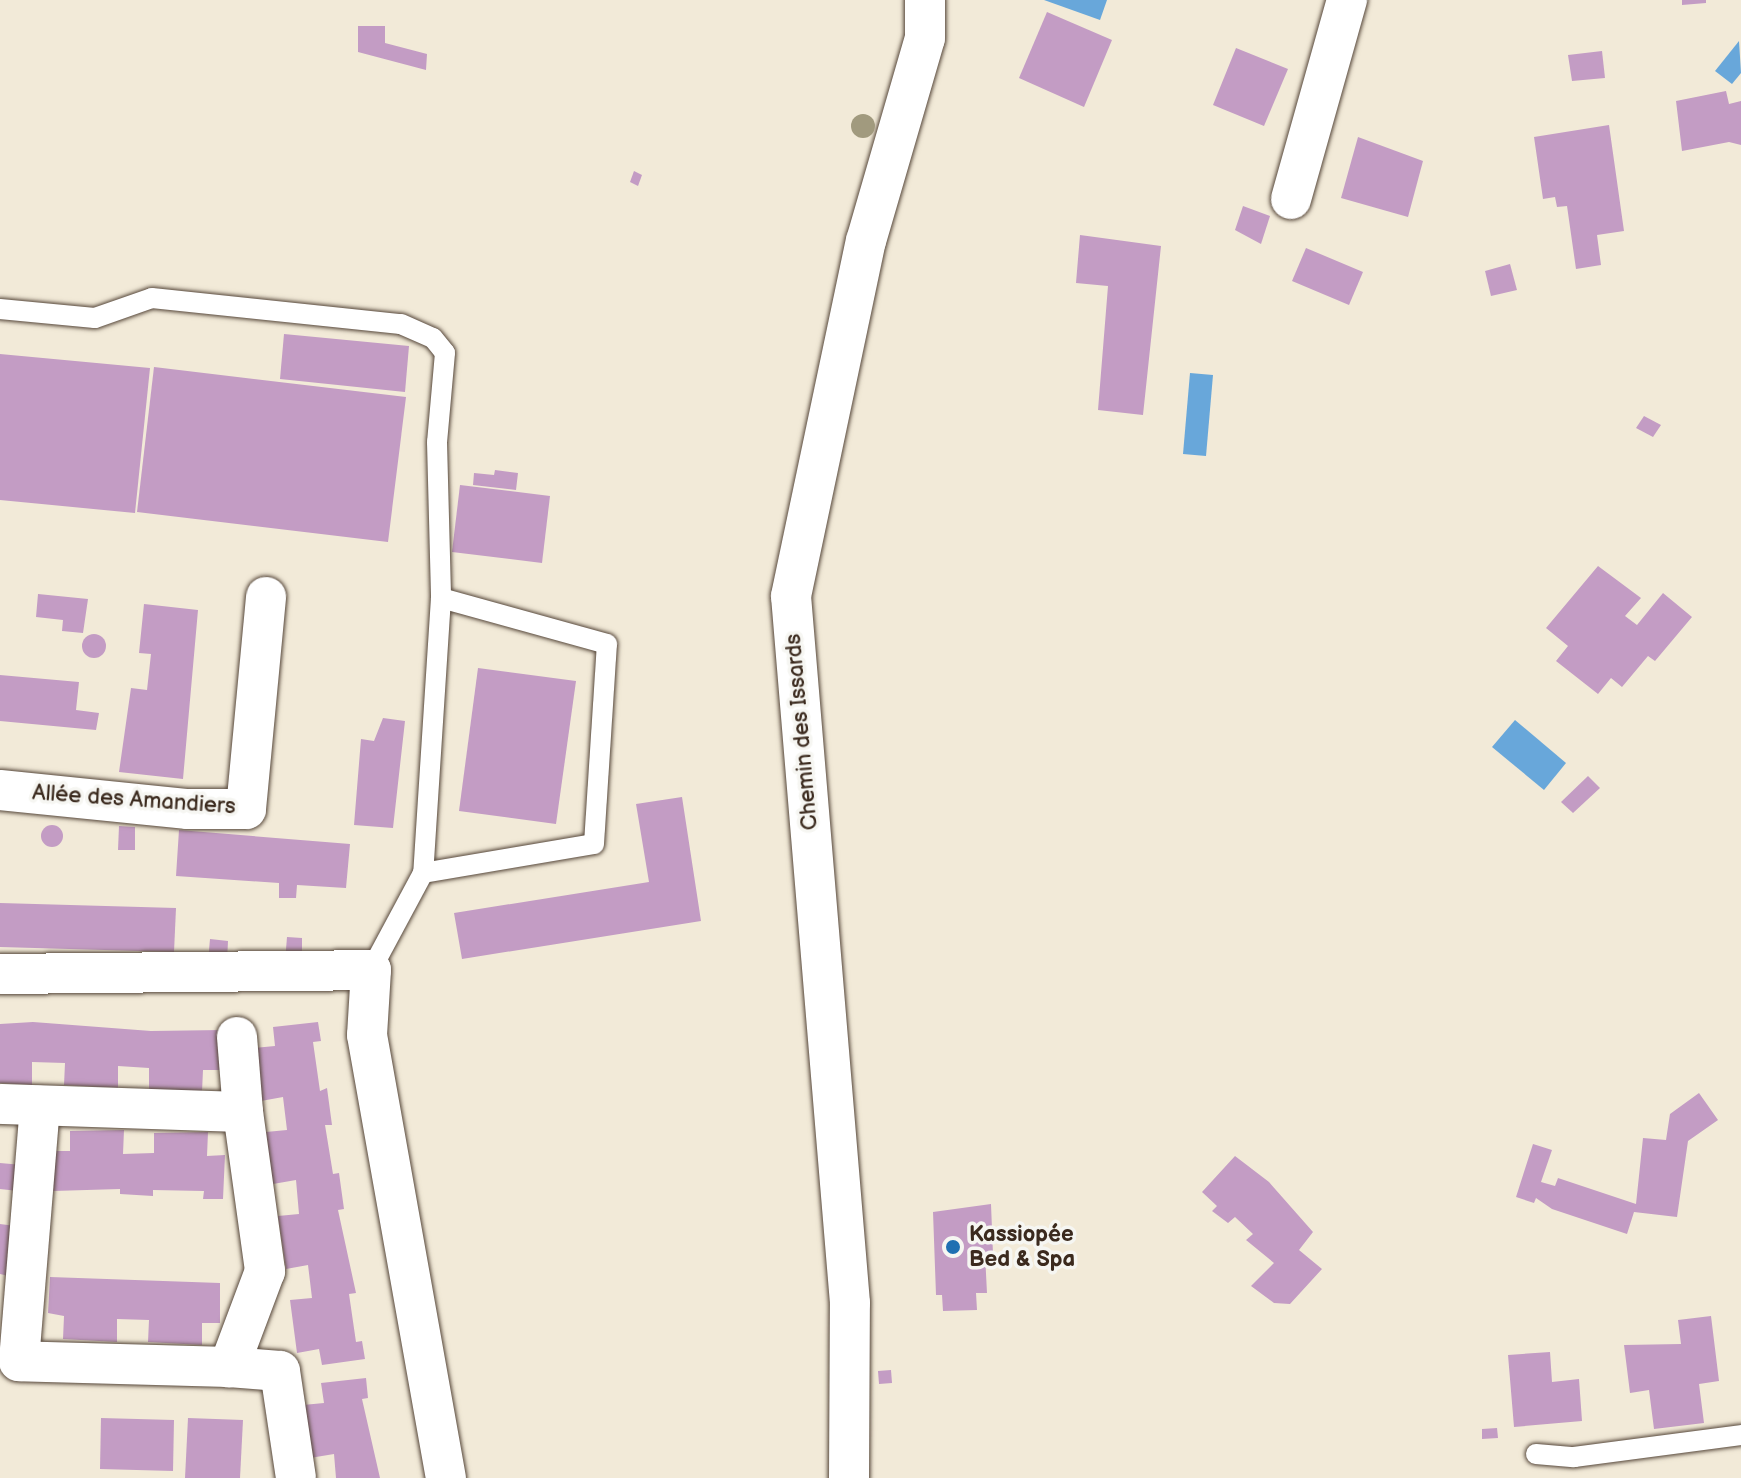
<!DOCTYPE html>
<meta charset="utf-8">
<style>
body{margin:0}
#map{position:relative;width:1741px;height:1478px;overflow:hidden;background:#f2ead8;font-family:"Balsamiq Sans",sans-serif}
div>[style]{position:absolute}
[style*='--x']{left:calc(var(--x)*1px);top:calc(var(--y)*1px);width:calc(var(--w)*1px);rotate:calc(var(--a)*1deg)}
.water>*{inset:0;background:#68a7da}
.building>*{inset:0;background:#c39cc4}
.round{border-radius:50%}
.roads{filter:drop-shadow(0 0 2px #56473a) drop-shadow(0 0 2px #56473a)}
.service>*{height:20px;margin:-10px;padding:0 10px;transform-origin:10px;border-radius:10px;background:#fff}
.minor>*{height:40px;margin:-20px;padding:0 20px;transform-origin:20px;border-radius:20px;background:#fff}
.trees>*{width:24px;height:24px;margin:-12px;border-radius:50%;background:#a19a7e}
.dots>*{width:22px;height:22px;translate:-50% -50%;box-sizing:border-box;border:4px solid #f6f6f2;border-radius:50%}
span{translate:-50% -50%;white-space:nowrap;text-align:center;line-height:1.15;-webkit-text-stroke:7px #f6f6f2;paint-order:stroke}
.street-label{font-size:22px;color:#3b2a1e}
.poi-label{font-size:22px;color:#3b2a1e;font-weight:700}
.left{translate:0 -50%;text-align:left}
</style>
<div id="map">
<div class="water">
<i style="clip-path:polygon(1044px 0,1107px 0,1100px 20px)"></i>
<i style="clip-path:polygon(1739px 41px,1741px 73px,1732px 84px,1715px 71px)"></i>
<i style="clip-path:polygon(1190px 373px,1213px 375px,1206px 456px,1183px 454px)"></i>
<i style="clip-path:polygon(1515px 720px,1566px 763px,1544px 790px,1492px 747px)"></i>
</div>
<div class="building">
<i style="clip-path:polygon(1682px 0,1706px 0,1706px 3px,1682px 5px)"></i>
<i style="clip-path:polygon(1047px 12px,1112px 40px,1084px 107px,1019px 78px)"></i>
<i style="clip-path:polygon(358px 26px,385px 26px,385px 43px,427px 54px,426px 70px,358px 52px)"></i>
<i style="clip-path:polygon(1236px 48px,1288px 69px,1264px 126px,1213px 105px)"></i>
<i style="clip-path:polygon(1602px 51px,1605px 78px,1572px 81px,1568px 55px)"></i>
<i style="clip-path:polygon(1726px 91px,1729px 104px,1741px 101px,1741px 145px,1729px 142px,1682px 151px,1676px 101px)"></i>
<i style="clip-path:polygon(1609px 125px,1624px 231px,1597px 235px,1601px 265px,1576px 269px,1567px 206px,1557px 207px,1555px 197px,1543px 199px,1534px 137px)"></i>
<i style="clip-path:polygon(1358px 137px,1423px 161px,1408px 217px,1341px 198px)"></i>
<i style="clip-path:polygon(634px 171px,642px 175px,638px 186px,630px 182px)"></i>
<i style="clip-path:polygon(1243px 206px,1270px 216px,1261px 244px,1235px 230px)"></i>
<i style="clip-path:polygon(1080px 235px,1161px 246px,1143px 415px,1098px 410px,1108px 286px,1076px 283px)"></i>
<i style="clip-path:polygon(1306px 248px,1363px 272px,1349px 305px,1292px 281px)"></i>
<i style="clip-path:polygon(1510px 264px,1517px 290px,1491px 296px,1485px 271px)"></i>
<i style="clip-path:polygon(284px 334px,409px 346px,405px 392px,280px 379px)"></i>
<i style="clip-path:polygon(0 354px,150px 368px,135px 513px,0 500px)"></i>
<i style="clip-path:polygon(154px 367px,406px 397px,388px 542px,137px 512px)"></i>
<i style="clip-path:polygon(1644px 416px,1661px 425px,1653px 437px,1636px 428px)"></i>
<i style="clip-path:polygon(495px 470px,518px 473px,516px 490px,473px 485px,474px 473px,494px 475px)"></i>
<i style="clip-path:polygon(460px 485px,550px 496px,542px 563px,452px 552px)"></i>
<i style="clip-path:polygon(1598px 566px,1641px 598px,1625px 616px,1637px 625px,1663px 593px,1692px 617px,1655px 661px,1648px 656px,1622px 687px,1611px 678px,1598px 694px,1556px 661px,1568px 646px,1546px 628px)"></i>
<i style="clip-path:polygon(38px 594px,88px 599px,83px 633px,62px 631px,63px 620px,36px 617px)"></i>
<i style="clip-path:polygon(144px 604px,198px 610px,183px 779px,119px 772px,131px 688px,147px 690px,151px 654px,139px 653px)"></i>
<i class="round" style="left:82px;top:634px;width:24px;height:24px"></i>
<i style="clip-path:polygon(478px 668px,576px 681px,556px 824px,459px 811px)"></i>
<i style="clip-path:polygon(0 675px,79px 682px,76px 710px,99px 713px,96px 730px,0 721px)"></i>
<i style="clip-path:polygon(383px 718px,405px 721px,393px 828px,354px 825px,361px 739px,374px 741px)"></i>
<i style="clip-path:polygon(1588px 776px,1600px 788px,1573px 813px,1561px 802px)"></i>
<i style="clip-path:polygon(682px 797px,701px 921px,462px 959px,454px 913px,649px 882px,636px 804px)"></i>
<i class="round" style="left:41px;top:825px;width:22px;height:22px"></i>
<i style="clip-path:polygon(119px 826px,135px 827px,135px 850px,118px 850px)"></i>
<i style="clip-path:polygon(179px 830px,350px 844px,346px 888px,297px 885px,296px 898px,279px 898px,279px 883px,176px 876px)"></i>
<i style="clip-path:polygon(0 903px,176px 908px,174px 952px,0 947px)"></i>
<i style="clip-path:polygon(287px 937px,302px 938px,302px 961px,285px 962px)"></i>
<i style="clip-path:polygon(210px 939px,228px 941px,227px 962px,208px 962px)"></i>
<i style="clip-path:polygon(33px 1022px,151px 1031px,222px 1030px,220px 1070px,203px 1070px,202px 1092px,149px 1089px,149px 1068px,118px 1066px,118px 1088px,64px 1085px,65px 1063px,32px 1062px,32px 1085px,0 1083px,0 1024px)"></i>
<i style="clip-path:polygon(318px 1022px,321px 1041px,313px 1042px,320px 1091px,327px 1088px,332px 1125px,325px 1125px,333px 1174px,339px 1173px,344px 1209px,338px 1210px,356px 1293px,349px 1294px,356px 1342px,362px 1341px,365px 1359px,322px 1365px,319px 1349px,297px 1353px,290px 1300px,312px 1298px,308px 1265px,286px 1269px,278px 1216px,299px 1214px,296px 1180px,273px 1184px,266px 1132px,287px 1130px,283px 1097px,261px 1101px,253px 1048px,275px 1046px,273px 1027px)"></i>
<i style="clip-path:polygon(1699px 1093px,1718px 1120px,1688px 1141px,1677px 1217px,1634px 1212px,1627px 1234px,1552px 1209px,1536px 1198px,1534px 1203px,1516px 1197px,1533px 1144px,1552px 1150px,1541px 1182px,1555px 1186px,1558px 1178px,1636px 1204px,1643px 1138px,1666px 1140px,1670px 1114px)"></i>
<i style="clip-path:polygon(124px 1130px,123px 1154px,154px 1153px,154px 1133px,208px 1132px,207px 1156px,225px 1155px,223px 1199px,203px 1199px,204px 1191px,153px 1190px,153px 1196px,120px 1194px,120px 1189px,53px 1191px,54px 1151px,70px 1151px,70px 1131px)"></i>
<i style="clip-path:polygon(1235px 1156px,1269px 1182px,1313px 1232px,1299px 1250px,1322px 1269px,1290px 1304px,1274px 1303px,1251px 1286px,1274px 1263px,1246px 1240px,1253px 1234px,1235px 1217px,1228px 1223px,1212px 1211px,1217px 1206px,1202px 1192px)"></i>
<i style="clip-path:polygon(0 1163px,22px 1165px,18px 1191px,0 1189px)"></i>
<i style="clip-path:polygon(991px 1204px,993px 1254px,985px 1254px,987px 1293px,976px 1293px,977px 1310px,943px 1311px,942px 1295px,936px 1295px,933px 1212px)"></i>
<i style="clip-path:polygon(0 1224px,15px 1226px,9px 1276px,0 1274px)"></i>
<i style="clip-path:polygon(50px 1277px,220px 1283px,220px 1323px,202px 1323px,202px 1345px,148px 1342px,149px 1320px,117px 1319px,117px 1342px,63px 1339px,64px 1316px,48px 1313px)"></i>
<i style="clip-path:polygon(1711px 1316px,1719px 1381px,1699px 1384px,1704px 1423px,1654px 1429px,1649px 1390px,1630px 1393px,1624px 1345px,1681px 1344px,1678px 1320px)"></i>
<i style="clip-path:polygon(1550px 1352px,1552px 1382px,1579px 1379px,1582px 1421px,1514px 1427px,1508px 1355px)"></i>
<i style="clip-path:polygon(891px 1370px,892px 1383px,879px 1384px,878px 1371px)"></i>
<i style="clip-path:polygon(366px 1378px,368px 1398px,362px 1399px,380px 1478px,336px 1478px,334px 1454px,310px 1458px,303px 1405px,324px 1403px,321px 1383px)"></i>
<i style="clip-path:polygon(101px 1418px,174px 1420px,173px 1471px,100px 1469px)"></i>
<i style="clip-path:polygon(188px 1418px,243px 1420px,240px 1478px,185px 1478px)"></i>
<i style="clip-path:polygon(1497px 1428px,1498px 1438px,1482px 1439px,1482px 1429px)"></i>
</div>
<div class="roads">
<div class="service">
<i style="--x:0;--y:309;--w:95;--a:5.4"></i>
<i style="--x:95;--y:318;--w:60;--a:-19.3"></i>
<i style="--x:152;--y:298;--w:250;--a:6"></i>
<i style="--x:401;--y:324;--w:35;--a:24"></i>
<i style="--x:433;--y:338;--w:19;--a:51"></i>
<i style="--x:445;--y:353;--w:89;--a:95.1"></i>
<i style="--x:437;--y:442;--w:156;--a:88.5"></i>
<i style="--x:441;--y:598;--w:276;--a:93.7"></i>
<i style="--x:423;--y:873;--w:110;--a:118.2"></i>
<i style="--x:423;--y:873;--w:173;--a:-9.6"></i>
<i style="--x:594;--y:844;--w:200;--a:-86.3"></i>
<i style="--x:607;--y:644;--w:172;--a:-164.5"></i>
<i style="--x:1536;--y:1454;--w:38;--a:5"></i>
<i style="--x:1574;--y:1457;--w:168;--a:-7.5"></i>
</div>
<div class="minor">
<i style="--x:1291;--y:199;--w:207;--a:-74.3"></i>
<i style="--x:0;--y:790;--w:189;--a:5.8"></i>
<i style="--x:188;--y:809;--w:58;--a:0"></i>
<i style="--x:246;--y:809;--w:213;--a:-84.6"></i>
<i style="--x:0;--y:974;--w:371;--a:-0.6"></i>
<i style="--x:371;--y:970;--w:65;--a:93.5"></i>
<i style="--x:367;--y:1035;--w:450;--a:79.9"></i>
<i style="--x:237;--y:1037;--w:75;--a:85.4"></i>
<i style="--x:0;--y:1104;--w:243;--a:1.9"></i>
<i style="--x:243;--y:1112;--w:161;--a:82.1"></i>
<i style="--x:265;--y:1271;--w:103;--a:110.6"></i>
<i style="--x:229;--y:1367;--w:210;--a:-178.4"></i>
<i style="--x:19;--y:1361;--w:256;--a:-85.3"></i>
<i style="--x:229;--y:1367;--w:51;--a:4.5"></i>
<i style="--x:280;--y:1371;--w:108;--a:81.5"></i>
<i style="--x:849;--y:1478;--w:175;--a:-89.7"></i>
<i style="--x:850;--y:1303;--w:709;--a:-94.77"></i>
<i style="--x:791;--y:596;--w:363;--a:-78.1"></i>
<i style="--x:866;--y:241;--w:211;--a:-73.8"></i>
<i style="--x:925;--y:38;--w:38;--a:-90"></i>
</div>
</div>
<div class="trees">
<i style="left:863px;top:126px"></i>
</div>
<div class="dots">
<i style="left:953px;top:1247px;background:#1f6fb2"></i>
</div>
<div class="street-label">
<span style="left:802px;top:732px;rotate:-95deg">Chemin des Issards</span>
<span style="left:134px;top:800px;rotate:4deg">Allée des Amandiers</span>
</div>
<div class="poi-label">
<span class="left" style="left:969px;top:1247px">Kassiopée<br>Bed &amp; Spa</span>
</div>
</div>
